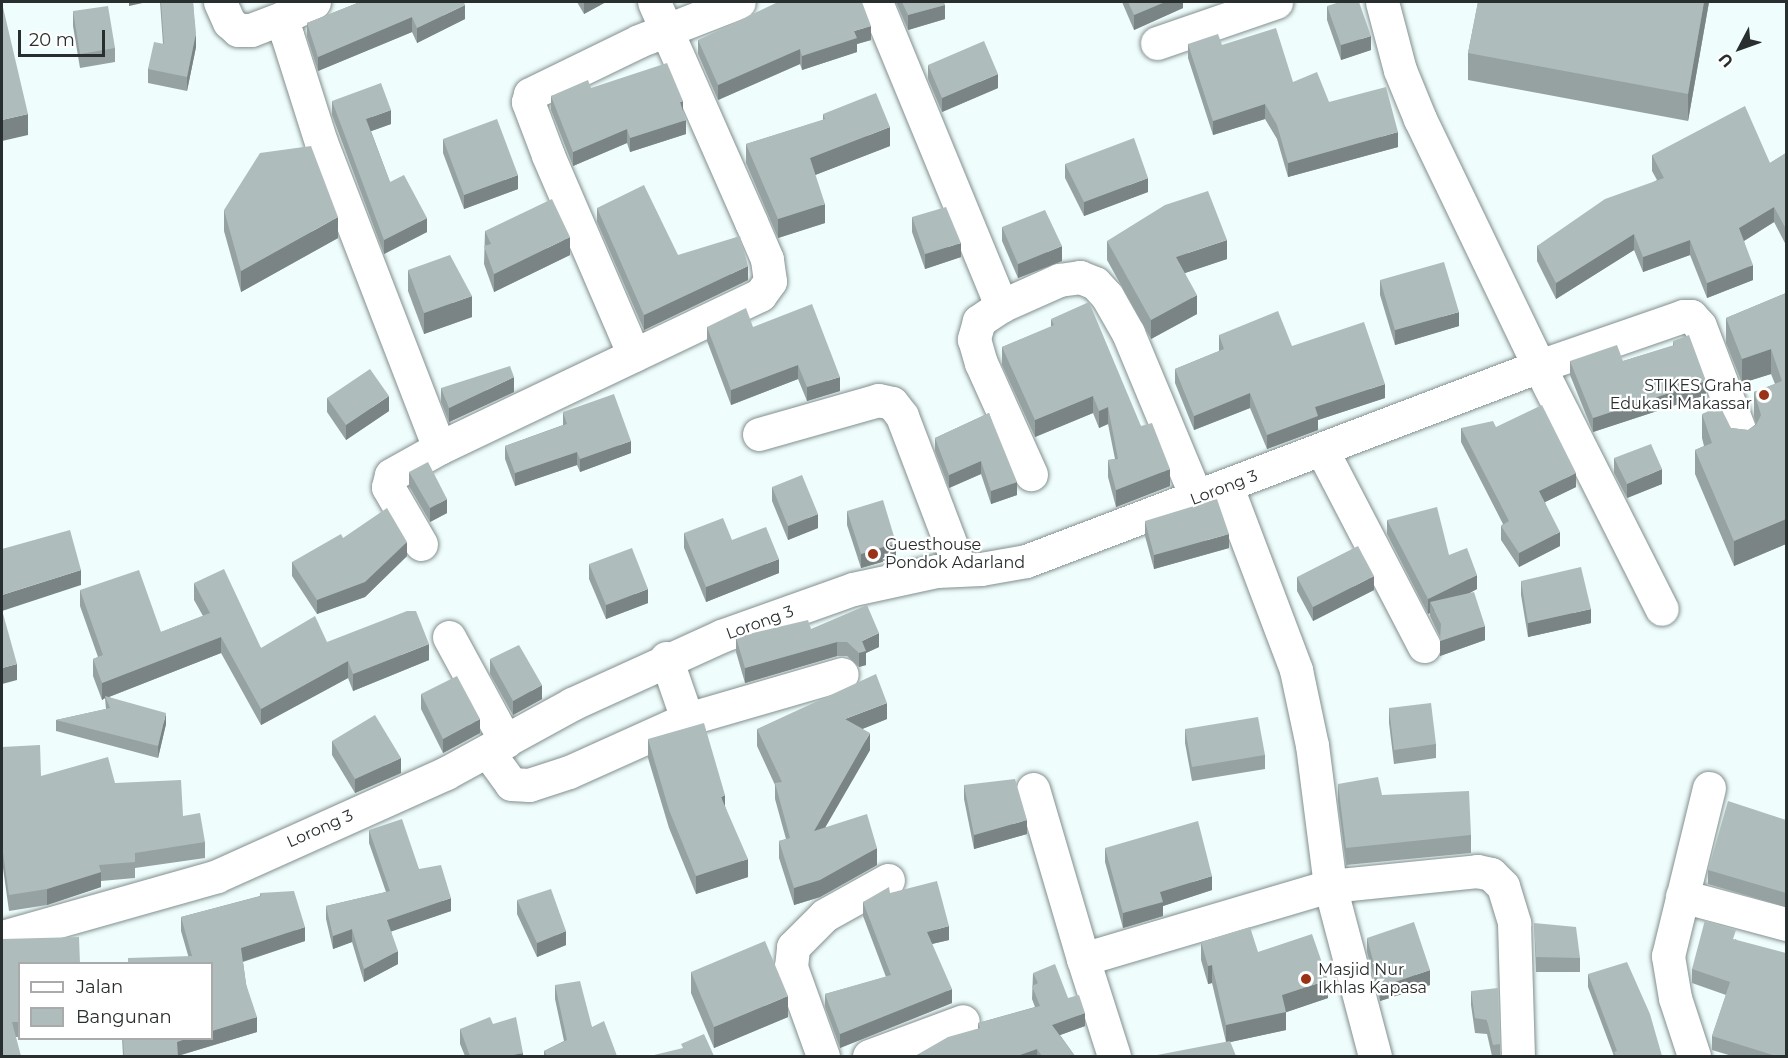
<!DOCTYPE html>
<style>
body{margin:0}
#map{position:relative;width:1788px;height:1058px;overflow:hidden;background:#effdfc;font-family:Montserrat,sans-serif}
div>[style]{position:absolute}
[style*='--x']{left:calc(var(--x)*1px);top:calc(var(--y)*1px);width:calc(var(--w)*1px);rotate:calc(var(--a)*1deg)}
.roads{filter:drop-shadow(0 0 2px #828f8e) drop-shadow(0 0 2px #828f8e)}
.street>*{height:33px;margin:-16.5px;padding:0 16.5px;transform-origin:16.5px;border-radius:16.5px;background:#fff}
.wall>*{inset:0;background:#96a2a2}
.shaded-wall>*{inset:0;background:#7a8484}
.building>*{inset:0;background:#afbcbc}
.dots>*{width:16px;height:16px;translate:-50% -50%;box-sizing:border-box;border:3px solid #fff;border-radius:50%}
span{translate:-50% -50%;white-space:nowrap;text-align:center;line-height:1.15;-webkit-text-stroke:4.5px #fff;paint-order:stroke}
.poi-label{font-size:16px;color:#292e2e}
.right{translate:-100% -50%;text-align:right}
.left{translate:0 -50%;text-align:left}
.street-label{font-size:16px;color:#292e2e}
.frame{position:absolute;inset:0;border:3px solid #292e2e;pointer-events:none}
.legend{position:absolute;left:18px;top:962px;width:195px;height:78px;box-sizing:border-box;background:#fff;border:2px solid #a9abab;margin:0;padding:8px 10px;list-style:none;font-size:18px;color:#292e2e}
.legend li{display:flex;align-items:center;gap:12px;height:30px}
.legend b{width:30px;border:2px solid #a9abab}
.north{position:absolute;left:1710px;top:18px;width:60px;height:60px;-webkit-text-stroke:4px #fff;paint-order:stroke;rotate:229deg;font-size:16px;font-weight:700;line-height:24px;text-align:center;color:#292e2e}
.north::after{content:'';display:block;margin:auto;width:21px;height:27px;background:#292e2e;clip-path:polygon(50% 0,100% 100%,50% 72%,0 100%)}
.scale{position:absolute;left:18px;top:30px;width:87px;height:27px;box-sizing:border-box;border:3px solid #292e2e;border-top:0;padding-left:8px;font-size:18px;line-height:21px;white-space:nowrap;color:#292e2e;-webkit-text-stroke:4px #fff;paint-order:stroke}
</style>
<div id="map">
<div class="roads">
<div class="street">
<i style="--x:220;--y:2;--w:22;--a:66"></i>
<i style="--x:229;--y:22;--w:12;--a:42"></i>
<i style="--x:238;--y:30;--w:13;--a:0"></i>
<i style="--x:251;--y:30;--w:33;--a:-21"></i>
<i style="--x:314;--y:2;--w:36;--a:153"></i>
<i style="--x:282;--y:18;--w:18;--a:74"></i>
<i style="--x:287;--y:35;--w:112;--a:72.4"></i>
<i style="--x:321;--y:142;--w:328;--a:68.9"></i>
<i style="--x:876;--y:2;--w:329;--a:67.6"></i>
<i style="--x:1001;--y:306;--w:64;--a:-24.1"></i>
<i style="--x:1059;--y:280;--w:21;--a:-8"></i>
<i style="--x:1080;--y:277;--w:16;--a:22"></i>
<i style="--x:1095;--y:283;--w:18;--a:47"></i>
<i style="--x:1107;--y:296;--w:43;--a:60.4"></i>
<i style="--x:1128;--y:333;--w:180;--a:67.4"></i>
<i style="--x:1382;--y:2;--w:70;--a:75.2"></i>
<i style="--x:1400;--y:70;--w:53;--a:67.8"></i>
<i style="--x:1420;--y:119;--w:274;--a:64.3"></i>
<i style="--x:1539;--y:366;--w:272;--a:63.2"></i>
<i style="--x:1157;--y:43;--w:126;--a:-19"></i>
<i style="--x:1001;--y:306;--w:27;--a:146"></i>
<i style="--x:979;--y:321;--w:19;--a:106"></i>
<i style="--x:974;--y:339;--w:25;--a:74"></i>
<i style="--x:981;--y:363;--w:122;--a:65.8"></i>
<i style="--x:634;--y:355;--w:218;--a:-113.3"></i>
<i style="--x:548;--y:155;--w:57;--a:-110.7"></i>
<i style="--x:528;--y:102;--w:8;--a:-76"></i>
<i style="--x:530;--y:94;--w:121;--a:-25.9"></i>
<i style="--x:639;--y:41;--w:107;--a:-21.3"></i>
<i style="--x:759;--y:434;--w:124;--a:-15.9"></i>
<i style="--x:878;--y:400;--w:14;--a:12"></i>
<i style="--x:892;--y:403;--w:16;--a:52"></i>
<i style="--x:902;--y:416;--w:164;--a:69.2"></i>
<i style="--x:1322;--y:450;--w:221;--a:62.5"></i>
<i style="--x:1227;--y:487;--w:196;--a:69.3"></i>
<i style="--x:1296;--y:670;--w:77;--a:78"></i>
<i style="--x:1312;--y:745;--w:142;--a:82.7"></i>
<i style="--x:1330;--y:886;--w:176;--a:75.2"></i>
<i style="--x:421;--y:544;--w:66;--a:-120.1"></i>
<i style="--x:388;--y:487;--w:12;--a:-76"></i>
<i style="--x:391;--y:475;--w:55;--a:-29.4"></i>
<i style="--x:439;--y:448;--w:356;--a:-25.5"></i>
<i style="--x:760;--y:295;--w:17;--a:-54"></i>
<i style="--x:770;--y:281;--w:22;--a:-98"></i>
<i style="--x:767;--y:259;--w:40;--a:-113.4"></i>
<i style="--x:751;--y:222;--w:240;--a:-113.8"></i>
<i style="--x:449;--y:637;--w:119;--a:61.5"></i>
<i style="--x:666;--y:658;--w:65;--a:71"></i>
<i style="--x:488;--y:752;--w:39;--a:54"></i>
<i style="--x:511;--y:784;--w:18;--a:3"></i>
<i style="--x:529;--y:785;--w:42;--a:-18"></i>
<i style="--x:569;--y:772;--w:129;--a:-24.2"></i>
<i style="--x:687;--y:719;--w:161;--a:-16.2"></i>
<i style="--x:1033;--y:789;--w:177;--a:73.6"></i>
<i style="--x:1682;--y:896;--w:108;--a:15.1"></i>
<i style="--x:2;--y:937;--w:223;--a:-15.8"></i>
<i style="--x:217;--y:876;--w:251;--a:-24.2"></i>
<i style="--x:446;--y:773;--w:144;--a:-28.7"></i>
<i style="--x:572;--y:704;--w:164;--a:-24.5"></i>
<i style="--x:721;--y:636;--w:140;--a:-19.6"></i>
<i style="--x:853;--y:589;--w:86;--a:-12.1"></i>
<i style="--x:937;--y:571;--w:44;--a:-2.6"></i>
<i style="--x:981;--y:569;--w:46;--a:-10.1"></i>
<i style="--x:1026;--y:561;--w:549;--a:-20.81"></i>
<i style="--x:1539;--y:366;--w:152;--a:-19.1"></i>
<i style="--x:1683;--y:316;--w:8;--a:0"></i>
<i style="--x:1691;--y:316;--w:13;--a:48"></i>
<i style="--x:1700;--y:326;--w:119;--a:69.3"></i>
<i style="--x:823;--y:1056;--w:95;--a:-109.8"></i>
<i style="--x:791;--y:967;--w:20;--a:-84"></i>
<i style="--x:793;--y:947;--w:45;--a:-45"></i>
<i style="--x:825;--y:915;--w:72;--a:-29.1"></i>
<i style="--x:869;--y:1056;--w:100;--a:-20.4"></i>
<i style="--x:1114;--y:1056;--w:102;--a:-107.7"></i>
<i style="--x:1083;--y:959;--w:258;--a:-16.5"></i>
<i style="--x:1330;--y:886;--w:148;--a:-5.8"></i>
<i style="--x:1477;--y:871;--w:14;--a:12"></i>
<i style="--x:1491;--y:874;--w:17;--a:45"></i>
<i style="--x:1503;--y:886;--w:39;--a:73"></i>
<i style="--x:1514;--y:923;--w:133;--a:88.3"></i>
<i style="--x:1694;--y:1056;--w:61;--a:-108.1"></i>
<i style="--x:1675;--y:998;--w:43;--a:-99.5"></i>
<i style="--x:1668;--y:956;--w:173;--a:-76.3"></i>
</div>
</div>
<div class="wall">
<i style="clip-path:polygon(160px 2px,193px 2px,196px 47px,187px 91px,148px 83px,148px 69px,163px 44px)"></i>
<i style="clip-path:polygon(360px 2px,465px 19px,417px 43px,412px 32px,318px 71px,307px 37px,307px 23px)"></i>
<i style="clip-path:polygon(577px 2px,606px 2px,584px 14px)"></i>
<i style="clip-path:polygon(896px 2px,944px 2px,945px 19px,908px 30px)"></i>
<i style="clip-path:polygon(1122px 2px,1183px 2px,1183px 8px,1134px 30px)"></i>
<i style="clip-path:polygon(1478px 2px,1709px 2px,1688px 121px,1468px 80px,1468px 53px)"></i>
<i style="clip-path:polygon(1327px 6px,1371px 50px,1341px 60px,1327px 20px)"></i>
<i style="clip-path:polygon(73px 11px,115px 48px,115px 62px,80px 68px,73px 26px)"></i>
<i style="clip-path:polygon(698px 40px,871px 40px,857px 44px,857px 52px,802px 70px,800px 64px,718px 100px,698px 54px)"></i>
<i style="clip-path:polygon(1188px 44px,1222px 45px,1293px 82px,1329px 102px,1398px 147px,1288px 177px,1277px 139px,1265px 119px,1213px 135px,1188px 58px)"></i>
<i style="clip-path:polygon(928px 65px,998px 88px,942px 112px,928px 79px)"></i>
<i style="clip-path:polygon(591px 88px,683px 113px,686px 134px,630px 152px,627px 143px,573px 166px,551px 110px,551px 96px)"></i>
<i style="clip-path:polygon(332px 101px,391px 124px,371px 131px,390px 182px,427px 232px,384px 254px,332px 115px)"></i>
<i style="clip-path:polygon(823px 114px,890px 146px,815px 175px,825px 223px,778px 238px,746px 163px,746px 144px,823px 120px)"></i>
<i style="clip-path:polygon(443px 139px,518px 189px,464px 209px,443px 153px)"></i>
<i style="clip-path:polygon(1786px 153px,1786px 245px,1774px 222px,1744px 241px,1753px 280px,1707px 298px,1690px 255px,1643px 272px,1634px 250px,1556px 299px,1537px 261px,1537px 246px,1657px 180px,1652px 171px,1652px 155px,1770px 163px)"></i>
<i style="clip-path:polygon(1065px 164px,1148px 192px,1084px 216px,1065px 178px)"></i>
<i style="clip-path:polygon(597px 208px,678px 255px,748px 280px,644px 330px,597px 222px)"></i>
<i style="clip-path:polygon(224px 210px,338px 238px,241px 292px,224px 231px)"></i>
<i style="clip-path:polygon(912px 217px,961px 257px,925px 269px,912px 232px)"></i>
<i style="clip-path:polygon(1002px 227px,1062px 261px,1018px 278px,1002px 241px)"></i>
<i style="clip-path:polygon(485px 231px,570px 255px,494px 292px,484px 264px)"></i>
<i style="clip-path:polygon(1107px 241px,1227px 259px,1185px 273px,1197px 314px,1151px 339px,1107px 260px)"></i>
<i style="clip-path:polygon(408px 270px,472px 317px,424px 334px,408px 291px)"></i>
<i style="clip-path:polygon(1380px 280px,1459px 326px,1395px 345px,1380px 295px)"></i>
<i style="clip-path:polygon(1786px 293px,1786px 544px,1734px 566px,1695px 474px,1695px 450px,1704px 446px,1702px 438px,1702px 414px,1731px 428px,1748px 430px,1756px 424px,1754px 417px,1754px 392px,1775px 384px,1771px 374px,1742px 383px,1726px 343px,1726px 318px)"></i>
<i style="clip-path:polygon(1051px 319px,1141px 426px,1170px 486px,1116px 507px,1108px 477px,1108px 460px,1115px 459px,1108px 424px,1099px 428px,1093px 413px,1035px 437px,1002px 365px,1002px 347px,1051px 327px)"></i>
<i style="clip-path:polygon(707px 327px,753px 327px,840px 391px,807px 401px,798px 379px,731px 405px,707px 341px)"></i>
<i style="clip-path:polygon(1219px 335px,1292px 346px,1385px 398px,1318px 420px,1318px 430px,1267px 449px,1250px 408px,1194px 430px,1175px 383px,1175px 369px,1219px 351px)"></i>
<i style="clip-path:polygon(1673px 341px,1706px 395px,1593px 432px,1570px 375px,1570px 361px,1623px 361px,1673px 346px)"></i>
<i style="clip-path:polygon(441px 388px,514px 392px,449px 422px,441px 402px)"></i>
<i style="clip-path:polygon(327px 398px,389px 411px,346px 440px,327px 412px)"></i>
<i style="clip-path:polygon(563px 412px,631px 453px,580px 472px,577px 465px,515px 486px,505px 459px,505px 446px,563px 425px)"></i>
<i style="clip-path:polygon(989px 413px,1017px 495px,991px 504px,981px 474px,949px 488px,935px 451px,935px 438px)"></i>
<i style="clip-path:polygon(1496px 427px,1576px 487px,1545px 502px,1560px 546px,1519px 567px,1501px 540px,1501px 526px,1503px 524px,1461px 442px,1461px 428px)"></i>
<i style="clip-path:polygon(1614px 458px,1662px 484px,1627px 498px,1614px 473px)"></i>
<i style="clip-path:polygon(409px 472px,447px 513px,430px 522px,409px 486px)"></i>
<i style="clip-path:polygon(772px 487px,818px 528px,788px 540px,772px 501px)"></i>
<i style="clip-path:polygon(847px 511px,896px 558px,861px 568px,847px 525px)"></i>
<i style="clip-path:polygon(1387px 520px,1449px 555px,1477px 589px,1470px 593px,1485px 640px,1440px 656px,1440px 637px,1430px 616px,1430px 613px,1428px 614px,1387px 534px)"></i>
<i style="clip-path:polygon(1145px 521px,1229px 548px,1154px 569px,1145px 536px)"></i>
<i style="clip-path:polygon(684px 533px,732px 540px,779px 573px,706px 602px,684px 548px)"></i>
<i style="clip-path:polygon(407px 556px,365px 597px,317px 614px,292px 576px,292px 562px)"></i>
<i style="clip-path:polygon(589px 564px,648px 603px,606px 619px,589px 579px)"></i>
<i style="clip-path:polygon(1297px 577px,1374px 590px,1313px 621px,1297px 591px)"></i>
<i style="clip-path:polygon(1521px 581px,1591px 623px,1528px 637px,1521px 595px)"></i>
<i style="clip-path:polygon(194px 583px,261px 648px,327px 642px,429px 660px,353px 691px,348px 678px,261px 725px,221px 653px,109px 697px,166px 724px,158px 758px,56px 731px,56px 720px,106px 709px,105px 698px,102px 700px,93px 676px,93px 659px,98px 657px,80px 606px,80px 590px,161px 632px,203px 616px,194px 600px)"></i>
<i style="clip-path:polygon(811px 629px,879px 647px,866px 653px,866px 665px,859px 667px,847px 656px,837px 656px,745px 683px,736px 652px,736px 637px)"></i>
<i style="clip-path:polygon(490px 659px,542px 699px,513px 715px,490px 674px)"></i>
<i style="clip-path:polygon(421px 694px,480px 733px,443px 753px,421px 709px)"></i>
<i style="clip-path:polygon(1389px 708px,1436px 744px,1436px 758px,1394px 764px,1389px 723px)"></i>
<i style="clip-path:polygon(887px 719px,862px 729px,870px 750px,825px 827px,877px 865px,820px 897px,794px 905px,779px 858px,779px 841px,786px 839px,775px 799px,775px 785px,757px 746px,757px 729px)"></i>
<i style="clip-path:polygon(1185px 729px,1265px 755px,1265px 769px,1192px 781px,1185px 743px)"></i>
<i style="clip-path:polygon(648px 739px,725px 806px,748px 877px,696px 894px,669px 828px,648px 758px)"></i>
<i style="clip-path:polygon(332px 741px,401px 773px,355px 793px,332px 755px)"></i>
<i style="clip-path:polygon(2px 747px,41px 776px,115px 783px,183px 816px,205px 842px,205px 858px,135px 868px,135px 878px,101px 881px,101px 887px,47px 905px,9px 911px,2px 861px)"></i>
<i style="clip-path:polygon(1338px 784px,1382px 795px,1471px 835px,1471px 853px,1346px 865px,1338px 802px)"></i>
<i style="clip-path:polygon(964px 785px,1027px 834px,974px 849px,964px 799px)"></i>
<i style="clip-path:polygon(1786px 820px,1786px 907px,1708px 884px,1708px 870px)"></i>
<i style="clip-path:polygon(369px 830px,419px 869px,451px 911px,391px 931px,398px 964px,364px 982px,352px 942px,333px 949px,326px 919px,326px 906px,386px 892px,369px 843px)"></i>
<i style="clip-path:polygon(1105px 848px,1212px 890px,1163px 906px,1163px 916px,1123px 928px,1105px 862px)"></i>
<i style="clip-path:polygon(260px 893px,305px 941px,243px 962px,246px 984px,257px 1032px,178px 1056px,123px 1056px,122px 1038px,212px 1038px,181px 931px,181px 917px,260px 896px)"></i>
<i style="clip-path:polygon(890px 893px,949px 940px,932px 944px,952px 1003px,840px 1048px,825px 1007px,825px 994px,886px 977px,863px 916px,863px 902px)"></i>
<i style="clip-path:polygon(517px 900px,566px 945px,537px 957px,517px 914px)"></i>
<i style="clip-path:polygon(1534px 923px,1580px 958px,1580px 972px,1536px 972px)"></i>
<i style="clip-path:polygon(1367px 938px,1430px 985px,1380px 1001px,1367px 952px)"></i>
<i style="clip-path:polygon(1736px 939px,1786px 1056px,1732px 1056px,1712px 1050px,1712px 1036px,1726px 995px,1692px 983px,1692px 969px)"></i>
<i style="clip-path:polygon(1201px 942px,1258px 952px,1328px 998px,1286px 1012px,1286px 1030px,1230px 1042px,1226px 1042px,1212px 983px,1208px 984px,1201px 960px)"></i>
<i style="clip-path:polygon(20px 963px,20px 1037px,16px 1037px,2px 1056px)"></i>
<i style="clip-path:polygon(691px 972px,788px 1017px,714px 1048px,691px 993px)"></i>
<i style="clip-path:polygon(1033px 973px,1068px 998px,1085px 1026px,1060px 1035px,1075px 1056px,915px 1056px,978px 1029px,978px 1023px,1035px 1007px,1032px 999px)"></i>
<i style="clip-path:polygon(1588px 974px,1662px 1056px,1614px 1056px,1588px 987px)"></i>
<i style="clip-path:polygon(555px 985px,592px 1027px,617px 1056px,544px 1056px,544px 1051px,564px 1041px,555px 999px)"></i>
<i style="clip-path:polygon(1471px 991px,1500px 1044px,1500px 1056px,1492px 1056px,1487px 1034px,1475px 1033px,1471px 1005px)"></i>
<i style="clip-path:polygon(493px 1024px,523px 1056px,465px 1056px,460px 1044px,460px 1029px)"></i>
</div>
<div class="shaded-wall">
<i style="clip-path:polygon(129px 2px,147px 2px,129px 6px)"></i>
<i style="clip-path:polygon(584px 2px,606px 2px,584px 14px)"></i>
<i style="clip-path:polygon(1165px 2px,1183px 2px,1183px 8px,1134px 30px,1134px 15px)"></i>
<i style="clip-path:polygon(1704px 2px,1709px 2px,1688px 121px,1688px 94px)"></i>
<i style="clip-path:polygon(465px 5px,465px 19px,417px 43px,417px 28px)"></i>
<i style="clip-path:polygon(945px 5px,945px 19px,908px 30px,908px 15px)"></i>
<i style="clip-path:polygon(412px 17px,412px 32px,318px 71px,318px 57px)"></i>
<i style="clip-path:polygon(871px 26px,871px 40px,857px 44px,857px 52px,802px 70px,802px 56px,854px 31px)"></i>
<i style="clip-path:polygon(196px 33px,196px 47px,187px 91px,187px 77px)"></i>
<i style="clip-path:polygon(1371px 36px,1371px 50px,1341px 60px,1341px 45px)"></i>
<i style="clip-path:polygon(800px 49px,800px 64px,718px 100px,718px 85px)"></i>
<i style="clip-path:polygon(998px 74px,998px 88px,942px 112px,942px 98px)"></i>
<i style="clip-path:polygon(683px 101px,683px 115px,680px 102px)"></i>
<i style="clip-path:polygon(1265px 104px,1265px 119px,1213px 135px,1213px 121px)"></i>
<i style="clip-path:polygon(391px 110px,391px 124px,366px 133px,366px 119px)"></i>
<i style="clip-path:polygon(28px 114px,28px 135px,2px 141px,2px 120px)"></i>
<i style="clip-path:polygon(686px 120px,686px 134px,630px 152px,630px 138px)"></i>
<i style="clip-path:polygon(890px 127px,890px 146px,810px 177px,810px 158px)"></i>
<i style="clip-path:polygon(627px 129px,627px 143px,573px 166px,573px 152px)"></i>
<i style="clip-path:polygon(1398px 132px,1398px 147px,1288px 177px,1288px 163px)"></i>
<i style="clip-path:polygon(518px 175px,518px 189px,464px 209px,464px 195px)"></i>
<i style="clip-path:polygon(1148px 178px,1148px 192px,1084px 216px,1084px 202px)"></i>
<i style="clip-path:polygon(825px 204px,825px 223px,778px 238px,778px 219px)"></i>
<i style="clip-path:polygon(1774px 207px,1774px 222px,1739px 244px,1739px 228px)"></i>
<i style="clip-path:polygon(338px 217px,338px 238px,241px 292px,241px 271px)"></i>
<i style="clip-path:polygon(427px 218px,427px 232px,384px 254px,384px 240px)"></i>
<i style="clip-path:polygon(1634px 234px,1634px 250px,1556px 299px,1556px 283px)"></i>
<i style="clip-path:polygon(570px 237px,570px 255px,494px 292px,494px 274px)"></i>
<i style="clip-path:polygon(1227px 240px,1227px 259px,1176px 276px,1176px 257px)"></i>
<i style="clip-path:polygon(1690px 240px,1690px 255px,1643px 272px,1643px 257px)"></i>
<i style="clip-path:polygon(961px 243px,961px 257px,925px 269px,925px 254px)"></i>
<i style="clip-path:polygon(1062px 246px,1062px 261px,1018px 278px,1018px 264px)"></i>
<i style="clip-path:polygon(1753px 265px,1753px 280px,1707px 298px,1707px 283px)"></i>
<i style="clip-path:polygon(748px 266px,748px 280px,644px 330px,644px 315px)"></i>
<i style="clip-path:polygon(1197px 295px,1197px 314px,1151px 339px,1151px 320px)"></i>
<i style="clip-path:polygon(472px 296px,472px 317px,424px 334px,424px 313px)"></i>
<i style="clip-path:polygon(1459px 312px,1459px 326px,1395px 345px,1395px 330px)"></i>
<i style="clip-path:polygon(1771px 349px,1771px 374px,1742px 383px,1742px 359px)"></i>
<i style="clip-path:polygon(798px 365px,798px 379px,731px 405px,731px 390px)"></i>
<i style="clip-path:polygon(514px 377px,514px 392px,449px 422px,449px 408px)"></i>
<i style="clip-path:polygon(840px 377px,840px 391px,807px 401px,807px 387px)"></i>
<i style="clip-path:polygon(1706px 381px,1706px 395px,1593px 432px,1593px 418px)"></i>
<i style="clip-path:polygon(1385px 384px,1385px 398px,1318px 420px,1318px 430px,1267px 449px,1267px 435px,1315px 407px)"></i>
<i style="clip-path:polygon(1250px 393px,1250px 408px,1194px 430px,1194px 416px)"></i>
<i style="clip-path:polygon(389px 396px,389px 411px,346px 440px,346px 425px)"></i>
<i style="clip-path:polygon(1093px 396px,1093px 413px,1035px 437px,1035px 420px)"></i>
<i style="clip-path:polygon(1108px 407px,1108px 424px,1099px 428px,1099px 411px)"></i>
<i style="clip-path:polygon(631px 441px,631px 453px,580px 472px,580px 459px)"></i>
<i style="clip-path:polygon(577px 452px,577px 465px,515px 486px,515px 473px)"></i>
<i style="clip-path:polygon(981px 461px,981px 474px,949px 488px,949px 475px)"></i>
<i style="clip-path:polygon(1170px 469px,1170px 486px,1116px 507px,1116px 490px)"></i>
<i style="clip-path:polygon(1662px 469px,1662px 484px,1627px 498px,1627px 484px)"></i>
<i style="clip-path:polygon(1576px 473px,1576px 487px,1539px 505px,1539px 491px)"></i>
<i style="clip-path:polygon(1017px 482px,1017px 495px,991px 504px,991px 491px)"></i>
<i style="clip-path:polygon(447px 499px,447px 513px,430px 522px,430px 508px)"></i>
<i style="clip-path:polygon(818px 514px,818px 528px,788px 540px,788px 526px)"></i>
<i style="clip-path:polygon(1786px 519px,1786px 544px,1734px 566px,1734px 541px)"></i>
<i style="clip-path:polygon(1560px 532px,1560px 546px,1519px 567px,1519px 553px)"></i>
<i style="clip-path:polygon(1229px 534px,1229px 548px,1154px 569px,1154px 555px)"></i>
<i style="clip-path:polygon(407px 542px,407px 556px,365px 597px,317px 614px,317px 600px)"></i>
<i style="clip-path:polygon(896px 543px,896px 558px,861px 568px,861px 554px)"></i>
<i style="clip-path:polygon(779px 559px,779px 573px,706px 602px,706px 587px)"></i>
<i style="clip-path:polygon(81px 570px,81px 585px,2px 611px,2px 595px)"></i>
<i style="clip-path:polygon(1477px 575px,1477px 589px,1434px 611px,1430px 602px,1430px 613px,1428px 614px,1428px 599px)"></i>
<i style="clip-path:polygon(1374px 576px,1374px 590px,1313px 621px,1313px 607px)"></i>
<i style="clip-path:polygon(648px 589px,648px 603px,606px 619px,606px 605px)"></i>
<i style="clip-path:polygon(1591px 609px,1591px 623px,1528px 637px,1528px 623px)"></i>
<i style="clip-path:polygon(1485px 626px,1485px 640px,1440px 656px,1440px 641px)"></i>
<i style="clip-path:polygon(879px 633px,879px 647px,866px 653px,866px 665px,859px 667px,859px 653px,862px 641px)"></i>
<i style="clip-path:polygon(221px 637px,221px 653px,106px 698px,105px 696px,105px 698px,102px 700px,102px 683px)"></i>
<i style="clip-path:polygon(837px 642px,837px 656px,745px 683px,745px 668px)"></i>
<i style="clip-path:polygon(429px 644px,429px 660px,353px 691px,353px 674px)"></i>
<i style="clip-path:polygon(348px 661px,348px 678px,261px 725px,261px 709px)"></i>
<i style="clip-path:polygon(17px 664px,17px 680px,2px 684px,2px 668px)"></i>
<i style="clip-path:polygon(542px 685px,542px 699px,513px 715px,513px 701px)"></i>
<i style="clip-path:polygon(887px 703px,887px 719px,845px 736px,845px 719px)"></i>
<i style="clip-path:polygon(166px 713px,166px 724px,158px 758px,158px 746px)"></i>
<i style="clip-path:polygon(480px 719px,480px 733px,443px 753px,443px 739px)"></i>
<i style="clip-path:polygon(870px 733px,870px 750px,814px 847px,814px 831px)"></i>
<i style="clip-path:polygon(401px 758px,401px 773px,355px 793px,355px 779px)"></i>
<i style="clip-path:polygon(725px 795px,725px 814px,721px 797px)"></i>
<i style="clip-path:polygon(1027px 820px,1027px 834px,974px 849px,974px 835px)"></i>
<i style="clip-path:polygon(877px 848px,877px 865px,820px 897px,794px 905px,794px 888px)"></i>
<i style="clip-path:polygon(748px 859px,748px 877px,696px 894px,696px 876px)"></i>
<i style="clip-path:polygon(101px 872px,101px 887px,47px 905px,47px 889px)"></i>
<i style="clip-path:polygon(1212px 876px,1212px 890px,1163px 906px,1163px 916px,1123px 928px,1123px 913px,1160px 892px)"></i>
<i style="clip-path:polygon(451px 898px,451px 911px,387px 933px,387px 920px)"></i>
<i style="clip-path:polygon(949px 926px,949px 940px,927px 945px,927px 932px)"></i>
<i style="clip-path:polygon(305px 927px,305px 941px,241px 962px,241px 948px)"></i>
<i style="clip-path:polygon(352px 929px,352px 942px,333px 949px,333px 936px)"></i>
<i style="clip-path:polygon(566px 931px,566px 945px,537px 957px,537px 943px)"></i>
<i style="clip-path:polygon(398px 951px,398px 964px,364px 982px,364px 969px)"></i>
<i style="clip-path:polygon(1212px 965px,1212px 983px,1208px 984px,1208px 966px)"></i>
<i style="clip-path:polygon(1430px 970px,1430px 985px,1380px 1001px,1380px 987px)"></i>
<i style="clip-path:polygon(1328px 980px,1328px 998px,1284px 1013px,1286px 1012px,1286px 1030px,1226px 1043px,1226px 1025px,1282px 995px)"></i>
<i style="clip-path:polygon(952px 989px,952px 1003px,840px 1048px,840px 1034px)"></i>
<i style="clip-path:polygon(788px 996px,788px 1017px,714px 1048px,714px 1027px)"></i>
<i style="clip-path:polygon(1085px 1013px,1085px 1026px,1052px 1038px,1052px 1025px)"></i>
<i style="clip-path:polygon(257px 1017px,257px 1032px,177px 1056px,177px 1042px,188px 1038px,212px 1038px,212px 1031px)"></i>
<i style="clip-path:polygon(1037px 1049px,1037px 1056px,1017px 1056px)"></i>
<i style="clip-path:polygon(523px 1053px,523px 1056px,508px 1056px)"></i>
</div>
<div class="building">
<i style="clip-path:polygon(161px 2px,193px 2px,196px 33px,187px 77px,148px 69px,154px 42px,164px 44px)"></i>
<i style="clip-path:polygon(360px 2px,464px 2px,465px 5px,417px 28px,412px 17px,318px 57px,307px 23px)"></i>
<i style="clip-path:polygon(778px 2px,862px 2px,871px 26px,854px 31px,857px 38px,802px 56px,800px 49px,718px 85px,698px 40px)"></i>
<i style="clip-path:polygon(902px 2px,944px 2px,945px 5px,908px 15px)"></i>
<i style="clip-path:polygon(1128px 2px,1165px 2px,1134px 15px)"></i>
<i style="clip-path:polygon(1340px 2px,1359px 2px,1371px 36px,1341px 45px,1327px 6px)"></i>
<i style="clip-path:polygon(1478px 2px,1704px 2px,1688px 94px,1468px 53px)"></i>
<i style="clip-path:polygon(2px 3px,28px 114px,2px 120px)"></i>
<i style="clip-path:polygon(108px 6px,115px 48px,80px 54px,73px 11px)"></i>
<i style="clip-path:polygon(1276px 28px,1293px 82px,1317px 72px,1329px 102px,1386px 87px,1398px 132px,1288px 163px,1277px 125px,1265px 104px,1213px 121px,1188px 44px,1218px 34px,1222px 45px)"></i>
<i style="clip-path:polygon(984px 41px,998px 74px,942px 98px,928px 65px)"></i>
<i style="clip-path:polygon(667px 63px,683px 101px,680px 102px,686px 120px,630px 138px,627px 129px,573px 152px,551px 96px,588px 80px,591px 88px)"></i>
<i style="clip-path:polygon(381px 83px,391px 110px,366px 119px,390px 182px,404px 175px,427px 218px,384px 240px,332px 101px)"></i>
<i style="clip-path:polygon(876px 93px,890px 127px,810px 158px,825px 204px,778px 219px,746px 144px,825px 119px,823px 114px)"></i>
<i style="clip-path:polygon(1745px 106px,1770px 163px,1786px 153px,1786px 229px,1774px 207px,1739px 228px,1753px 265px,1707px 283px,1690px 240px,1643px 257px,1634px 234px,1556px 283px,1537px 246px,1605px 199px,1664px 178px,1652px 155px)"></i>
<i style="clip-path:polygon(497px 119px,518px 175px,464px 195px,443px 139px)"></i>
<i style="clip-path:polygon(1134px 138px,1148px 178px,1084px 202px,1065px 164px)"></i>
<i style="clip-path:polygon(311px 146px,338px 217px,241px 271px,224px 210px,260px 153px)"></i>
<i style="clip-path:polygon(644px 185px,678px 255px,740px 236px,748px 266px,644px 315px,597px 208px)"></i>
<i style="clip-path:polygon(1208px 191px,1227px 240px,1176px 257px,1197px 295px,1151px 320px,1107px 241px,1165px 205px)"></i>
<i style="clip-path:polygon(552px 199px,570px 237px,494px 274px,484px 246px,491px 244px,485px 231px)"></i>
<i style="clip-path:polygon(946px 207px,961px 243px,925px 254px,912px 217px)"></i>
<i style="clip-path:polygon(1045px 210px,1062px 246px,1018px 264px,1002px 227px)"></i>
<i style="clip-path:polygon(450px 255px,472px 296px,424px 313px,408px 270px)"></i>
<i style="clip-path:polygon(1444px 262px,1459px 312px,1395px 330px,1380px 280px)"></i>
<i style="clip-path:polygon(1786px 293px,1786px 519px,1734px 541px,1695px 450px,1712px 443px,1702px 414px,1720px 406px,1731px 428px,1748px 430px,1756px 425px,1761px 415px,1754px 392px,1782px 381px,1771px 349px,1742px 359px,1726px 318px)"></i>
<i style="clip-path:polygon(1089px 302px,1141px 426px,1152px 423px,1170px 469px,1116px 490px,1108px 460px,1118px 459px,1108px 407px,1099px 411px,1093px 396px,1035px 420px,1002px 347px,1054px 325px,1051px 319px)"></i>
<i style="clip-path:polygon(812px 304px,840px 377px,807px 387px,798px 365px,731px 390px,707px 327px,746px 308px,753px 327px)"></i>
<i style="clip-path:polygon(1278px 311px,1292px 346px,1364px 322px,1385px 384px,1315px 407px,1318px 416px,1267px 435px,1250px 393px,1194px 416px,1175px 369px,1224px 349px,1219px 335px)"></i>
<i style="clip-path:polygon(1689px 335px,1706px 381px,1593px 418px,1570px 361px,1617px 345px,1623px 361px,1674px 345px,1673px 341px)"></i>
<i style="clip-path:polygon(510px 366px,514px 377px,449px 408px,441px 388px)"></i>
<i style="clip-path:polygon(370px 369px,389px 396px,346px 425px,327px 398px)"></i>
<i style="clip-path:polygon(614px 394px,631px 441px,580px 459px,577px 452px,515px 473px,505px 446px,567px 424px,563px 412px)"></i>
<i style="clip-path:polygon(1542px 405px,1576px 473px,1539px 491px,1560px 532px,1519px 553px,1501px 526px,1509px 521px,1461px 428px,1493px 421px,1496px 427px)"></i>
<i style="clip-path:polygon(989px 413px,1017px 482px,991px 491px,981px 461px,949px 475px,935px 438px)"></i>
<i style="clip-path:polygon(1651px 444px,1662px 469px,1627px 484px,1614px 458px)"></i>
<i style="clip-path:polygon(428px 462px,447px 499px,430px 508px,409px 472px)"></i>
<i style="clip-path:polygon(802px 475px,818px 514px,788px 526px,772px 487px)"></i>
<i style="clip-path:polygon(1217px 499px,1229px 534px,1154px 555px,1145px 521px)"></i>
<i style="clip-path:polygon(883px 500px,896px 543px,861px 554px,847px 511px)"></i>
<i style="clip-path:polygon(1437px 507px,1449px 555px,1467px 548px,1477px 575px,1428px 599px,1387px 520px)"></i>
<i style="clip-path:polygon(387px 508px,407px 542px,365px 582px,317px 600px,292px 562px,341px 534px,343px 538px)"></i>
<i style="clip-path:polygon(723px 518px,732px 540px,766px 527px,779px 559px,706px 587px,684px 533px)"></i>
<i style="clip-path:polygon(70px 530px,81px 570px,2px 595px,2px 549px)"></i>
<i style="clip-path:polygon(1358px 546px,1374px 576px,1313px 607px,1297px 577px)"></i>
<i style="clip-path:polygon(632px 548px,648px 589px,606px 605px,589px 564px)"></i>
<i style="clip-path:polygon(1581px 567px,1591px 609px,1528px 623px,1521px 581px)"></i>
<i style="clip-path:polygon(224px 569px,261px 648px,315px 616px,327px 642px,407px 611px,416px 611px,429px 644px,353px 674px,348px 661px,261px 709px,221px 637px,102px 683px,93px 659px,103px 655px,80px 590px,139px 570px,161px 632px,210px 613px,194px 583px)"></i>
<i style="clip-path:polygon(1474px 592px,1485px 626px,1440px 641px,1441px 624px,1430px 602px)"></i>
<i style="clip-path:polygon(867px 605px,879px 633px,862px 641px,866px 651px,859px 653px,847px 642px,837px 642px,745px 668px,736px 637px,808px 620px,811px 629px)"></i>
<i style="clip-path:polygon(2px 610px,17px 664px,2px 668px)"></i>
<i style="clip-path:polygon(519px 645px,542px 685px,513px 701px,490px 659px)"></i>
<i style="clip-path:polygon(876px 674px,887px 703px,845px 719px,870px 733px,814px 831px,867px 814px,877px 848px,820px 880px,794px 888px,779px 841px,790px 838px,775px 783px,782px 782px,757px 729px)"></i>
<i style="clip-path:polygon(457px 676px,480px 719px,443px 739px,421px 694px)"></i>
<i style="clip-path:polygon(105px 696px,166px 713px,158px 746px,56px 720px,110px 708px)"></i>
<i style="clip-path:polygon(1431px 703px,1436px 744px,1394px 750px,1389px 708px)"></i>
<i style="clip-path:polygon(375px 715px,401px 758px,355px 779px,332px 741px)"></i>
<i style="clip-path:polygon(1258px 717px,1265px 755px,1192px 767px,1185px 729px)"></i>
<i style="clip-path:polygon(704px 723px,725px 795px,721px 797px,748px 859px,696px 876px,669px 810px,648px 739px)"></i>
<i style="clip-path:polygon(40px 745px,41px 776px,108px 757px,115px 783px,181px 780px,183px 816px,200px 813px,205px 842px,135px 853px,135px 862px,99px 865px,101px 872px,47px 889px,9px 895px,2px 846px,2px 747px)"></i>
<i style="clip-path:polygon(1378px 777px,1382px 795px,1469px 791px,1471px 835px,1346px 848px,1338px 784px)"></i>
<i style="clip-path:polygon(1015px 779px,1027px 820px,974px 835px,964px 785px)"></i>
<i style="clip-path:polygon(1728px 801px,1786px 820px,1786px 893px,1708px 870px)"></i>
<i style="clip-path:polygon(402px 819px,419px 869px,441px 865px,451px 898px,387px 920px,398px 951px,364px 969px,352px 929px,333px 936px,326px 906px,390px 891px,369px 830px)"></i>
<i style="clip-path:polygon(1198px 821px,1212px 876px,1160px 892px,1163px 902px,1123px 913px,1105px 848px)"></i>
<i style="clip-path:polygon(937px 881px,949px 926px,927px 932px,952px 989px,840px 1034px,825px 994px,891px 975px,863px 902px,889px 887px,890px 893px)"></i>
<i style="clip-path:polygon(551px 889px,566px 931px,537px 943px,517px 900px)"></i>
<i style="clip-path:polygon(294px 891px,305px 927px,241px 948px,246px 984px,257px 1017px,212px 1031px,212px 963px,128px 963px,128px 958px,192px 956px,181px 917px,261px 896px,260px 893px)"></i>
<i style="clip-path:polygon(1705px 920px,1736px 930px,1733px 939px,1786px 953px,1786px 1056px,1776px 1056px,1712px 1036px,1730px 982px,1692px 969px)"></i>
<i style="clip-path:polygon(1414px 922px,1430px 970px,1380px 987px,1367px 938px)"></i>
<i style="clip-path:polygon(1534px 923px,1576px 927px,1580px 958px,1536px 957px)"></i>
<i style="clip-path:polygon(1250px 927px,1258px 952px,1312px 934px,1328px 980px,1282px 995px,1286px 1012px,1226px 1025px,1212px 965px,1208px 966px,1201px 942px)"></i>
<i style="clip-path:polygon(79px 937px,80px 963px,20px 963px,20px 1022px,12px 1022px,21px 1056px,2px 1056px,2px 939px)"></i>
<i style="clip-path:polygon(765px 941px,788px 996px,714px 1027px,691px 972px)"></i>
<i style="clip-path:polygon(1627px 962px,1650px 1014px,1662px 1056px,1616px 1056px,1614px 1052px,1617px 1051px,1588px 974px)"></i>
<i style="clip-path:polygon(1055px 964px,1068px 998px,1079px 995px,1085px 1013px,1052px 1025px,1075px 1056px,1042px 1056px,1037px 1049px,1017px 1056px,915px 1056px,948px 1037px,980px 1028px,978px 1023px,1040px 1006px,1032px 986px,1038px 983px,1033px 973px)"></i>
<i style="clip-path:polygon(580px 981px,592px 1027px,604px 1021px,617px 1056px,547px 1056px,544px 1051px,567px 1040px,555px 985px)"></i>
<i style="clip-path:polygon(1498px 988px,1500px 1044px,1493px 1045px,1487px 1020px,1475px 1018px,1471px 991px)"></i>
<i style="clip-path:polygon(490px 1017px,493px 1024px,516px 1017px,523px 1053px,508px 1056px,470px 1056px,460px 1029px)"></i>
<i style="clip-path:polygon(704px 1034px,714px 1056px,650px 1056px,683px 1048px,681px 1044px)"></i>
<i style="clip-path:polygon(123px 1038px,188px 1038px,177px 1042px,178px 1056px,124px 1056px)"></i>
<i style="clip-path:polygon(1230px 1041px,1236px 1056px,1152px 1056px)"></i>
</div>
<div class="dots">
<i style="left:1764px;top:395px;background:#9a3218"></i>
<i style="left:873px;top:554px;background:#9a3218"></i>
<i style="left:1306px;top:979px;background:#9a3218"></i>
</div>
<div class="poi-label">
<span class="right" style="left:1752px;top:395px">STIKES Graha<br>Edukasi Makassar</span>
<span class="left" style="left:885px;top:554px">Guesthouse<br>Pondok Adarland</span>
<span class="left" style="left:1318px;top:979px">Masjid Nur<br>Ikhlas Kapasa</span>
</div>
<div class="street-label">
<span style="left:1224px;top:488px;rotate:-21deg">Lorong 3</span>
<span style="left:760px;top:623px;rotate:-20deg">Lorong 3</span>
<span style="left:320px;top:829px;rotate:-24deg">Lorong 3</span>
</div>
<div class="frame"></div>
<ul class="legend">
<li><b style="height:8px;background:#fff"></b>Jalan</li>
<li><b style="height:16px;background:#afbcbc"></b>Bangunan</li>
</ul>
<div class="north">U</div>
<div class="scale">20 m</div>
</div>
